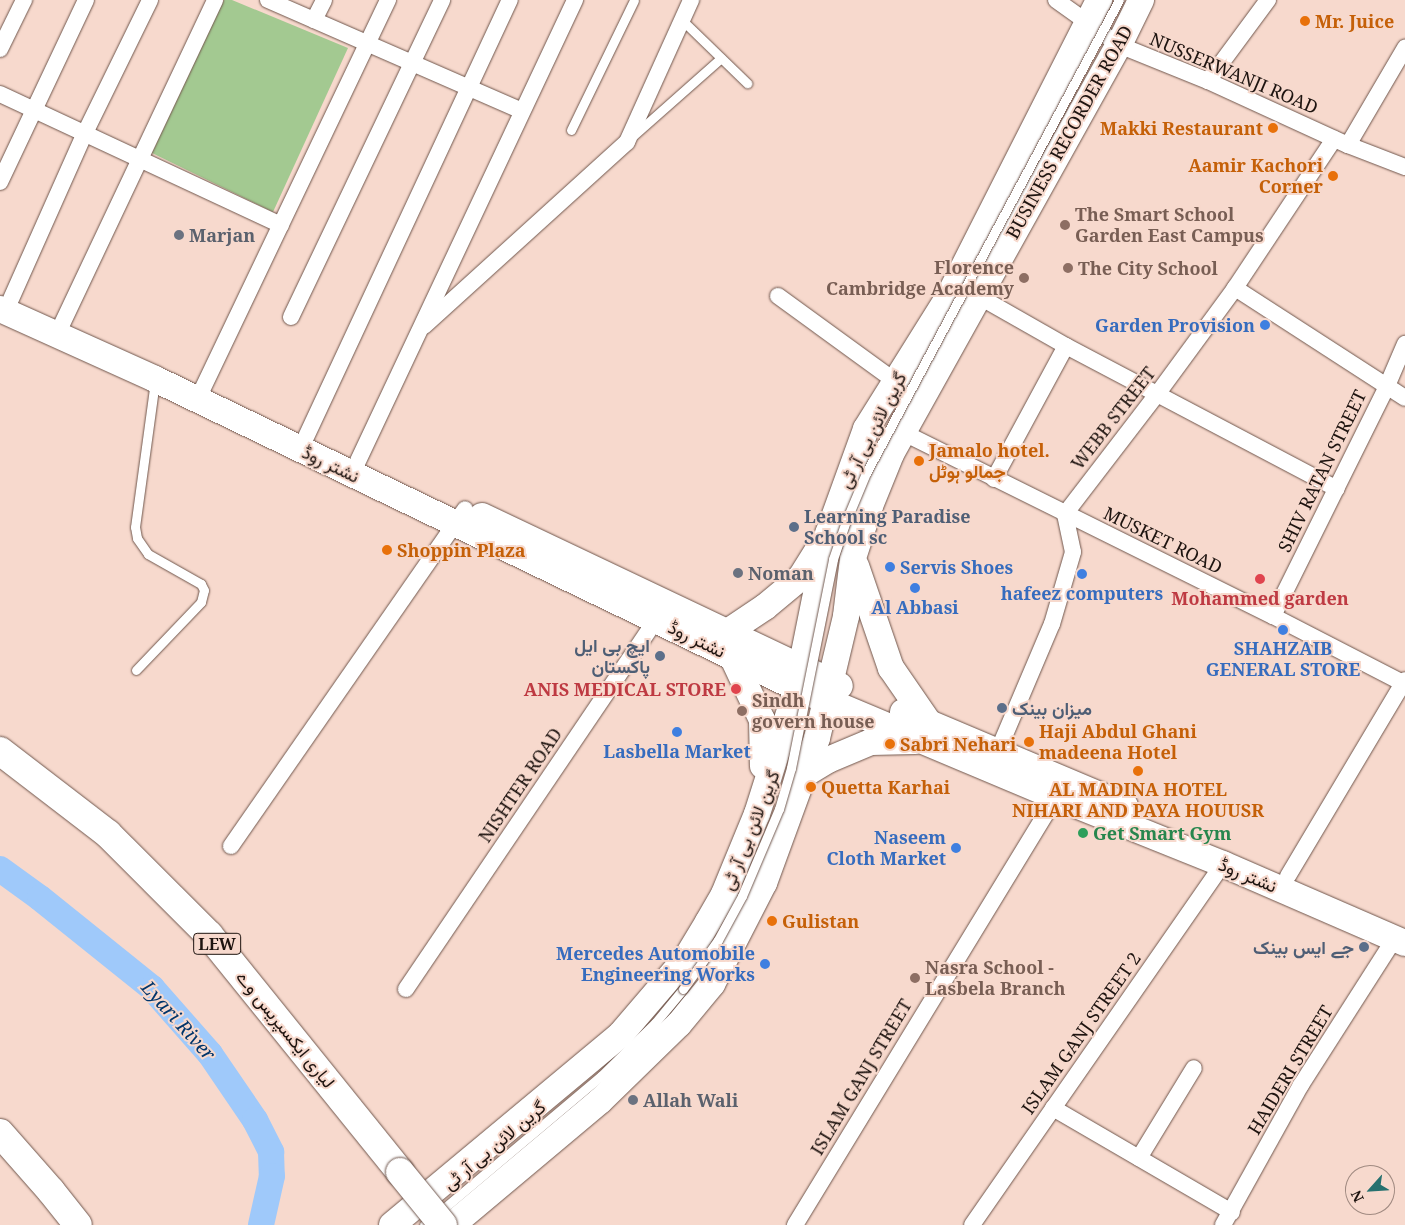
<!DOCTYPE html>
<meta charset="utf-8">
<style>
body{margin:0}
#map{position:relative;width:1405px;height:1225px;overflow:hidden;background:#f7d9cd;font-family:"Noto Serif",Vazirmatn,serif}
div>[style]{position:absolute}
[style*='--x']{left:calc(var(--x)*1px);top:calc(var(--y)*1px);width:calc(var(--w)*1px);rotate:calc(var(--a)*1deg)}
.green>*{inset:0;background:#a3c991}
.river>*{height:26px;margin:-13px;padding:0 13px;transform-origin:13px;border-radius:13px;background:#9fc9fa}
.roads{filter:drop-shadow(0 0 1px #6f564c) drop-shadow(0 0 1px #6f564c)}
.service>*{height:9px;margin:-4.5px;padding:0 4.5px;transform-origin:4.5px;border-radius:4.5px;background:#fff}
.minor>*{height:16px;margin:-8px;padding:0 8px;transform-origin:8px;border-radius:8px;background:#fff}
.primary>*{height:26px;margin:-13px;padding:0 13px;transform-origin:13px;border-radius:13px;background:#fff}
.motorway>*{height:28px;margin:-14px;padding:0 14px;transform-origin:14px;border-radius:14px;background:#fff}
.bridges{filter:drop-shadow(0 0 1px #6f564c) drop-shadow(0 0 1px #6f564c)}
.service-bridge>*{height:9px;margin:-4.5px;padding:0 4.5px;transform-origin:4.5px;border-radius:4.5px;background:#fff}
.motorway-bridge>*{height:28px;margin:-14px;padding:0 14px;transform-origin:14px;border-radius:14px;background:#fff}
.dots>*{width:14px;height:14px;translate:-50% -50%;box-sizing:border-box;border:2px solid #f7d9cd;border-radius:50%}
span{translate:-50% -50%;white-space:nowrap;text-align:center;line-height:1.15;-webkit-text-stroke:4px #f7d9cd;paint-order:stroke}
.shield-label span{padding:1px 4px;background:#f7d9cd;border:1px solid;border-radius:4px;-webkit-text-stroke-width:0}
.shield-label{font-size:16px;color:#1e1410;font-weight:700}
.food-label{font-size:18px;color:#c56008;font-weight:700}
.left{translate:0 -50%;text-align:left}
.right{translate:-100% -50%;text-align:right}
.street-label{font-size:18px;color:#1e1410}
.education-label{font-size:18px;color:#785e54;font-weight:700}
.worship-label{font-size:18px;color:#5b616d;font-weight:700}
.shop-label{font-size:18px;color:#366cbe;font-weight:700}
.service-label{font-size:18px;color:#4e5e75;font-weight:700}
.health-label{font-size:18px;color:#be3a42;font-weight:700}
.leisure-label{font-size:18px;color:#27864d;font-weight:700}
.water-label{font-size:19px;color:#00356b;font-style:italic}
.north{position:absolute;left:1345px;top:1165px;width:50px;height:50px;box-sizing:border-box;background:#f7d9cd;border:1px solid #a08a81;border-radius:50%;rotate:244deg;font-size:14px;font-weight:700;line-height:20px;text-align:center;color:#1e1410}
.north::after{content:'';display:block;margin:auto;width:18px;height:22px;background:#27716f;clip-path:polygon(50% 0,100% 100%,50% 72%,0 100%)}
</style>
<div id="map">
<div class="green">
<i style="clip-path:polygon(224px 0,232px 0,348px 48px,273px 212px,152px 153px)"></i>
</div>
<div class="river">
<i style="--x:0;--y:869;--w:49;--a:35.9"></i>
<i style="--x:40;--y:898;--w:144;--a:38.8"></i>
<i style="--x:152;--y:988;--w:88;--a:48.7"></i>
<i style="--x:210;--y:1054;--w:80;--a:55.7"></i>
<i style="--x:255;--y:1120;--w:36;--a:63"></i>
<i style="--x:271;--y:1152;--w:24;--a:88"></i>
<i style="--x:272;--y:1176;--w:50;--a:102.7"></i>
</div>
<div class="roads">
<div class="service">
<i style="--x:682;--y:20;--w:91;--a:44.1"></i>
<i style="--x:571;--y:130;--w:144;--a:-64.1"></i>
<i style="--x:634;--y:135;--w:116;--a:-41.5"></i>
<i style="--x:136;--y:670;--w:94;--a:-46.3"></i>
<i style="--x:201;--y:602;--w:12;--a:-76"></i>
<i style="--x:204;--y:590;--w:7;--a:-117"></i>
<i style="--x:201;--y:584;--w:61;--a:-150.5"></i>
<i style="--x:148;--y:554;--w:19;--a:-125"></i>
<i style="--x:137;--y:538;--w:11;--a:-100"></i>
<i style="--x:135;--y:527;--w:147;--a:-82.2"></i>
<i style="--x:424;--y:1225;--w:231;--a:-40.1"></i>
<i style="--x:601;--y:1076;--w:76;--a:-44.5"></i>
<i style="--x:655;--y:1023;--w:44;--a:-50.5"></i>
</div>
<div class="minor">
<i style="--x:268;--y:0;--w:277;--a:23.6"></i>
<i style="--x:1056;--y:0;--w:77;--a:35.5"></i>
<i style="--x:1119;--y:45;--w:96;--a:22"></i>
<i style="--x:1208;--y:81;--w:154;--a:24.6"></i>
<i style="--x:1348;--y:145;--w:61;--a:21.1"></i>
<i style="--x:314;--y:20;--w:22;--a:-63"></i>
<i style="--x:0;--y:49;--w:55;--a:-63.9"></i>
<i style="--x:1208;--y:81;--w:101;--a:-53.5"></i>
<i style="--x:0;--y:94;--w:310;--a:25"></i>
<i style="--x:1348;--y:145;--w:113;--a:-59.6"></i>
<i style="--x:0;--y:182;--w:201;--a:-64.7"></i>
<i style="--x:1235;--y:288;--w:202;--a:32.9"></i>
<i style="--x:778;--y:296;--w:145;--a:36"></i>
<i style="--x:978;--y:296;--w:101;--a:29.6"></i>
<i style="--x:1066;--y:346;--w:306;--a:27.8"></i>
<i style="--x:11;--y:299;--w:180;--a:-66"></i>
<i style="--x:84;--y:135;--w:150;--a:-63.9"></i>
<i style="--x:291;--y:317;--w:351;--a:-64.5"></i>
<i style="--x:62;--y:324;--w:358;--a:-64.7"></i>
<i style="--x:424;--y:326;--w:274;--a:-42.2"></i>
<i style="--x:627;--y:142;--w:156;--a:-65.7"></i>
<i style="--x:202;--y:390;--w:432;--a:-64.5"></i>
<i style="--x:902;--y:432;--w:414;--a:26.4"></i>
<i style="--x:1273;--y:616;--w:148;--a:27.3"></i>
<i style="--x:306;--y:437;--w:482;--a:-65"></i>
<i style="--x:358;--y:461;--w:510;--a:-64.79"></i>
<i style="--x:994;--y:479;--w:151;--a:-61.6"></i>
<i style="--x:1273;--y:616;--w:257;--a:-63.6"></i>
<i style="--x:1387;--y:386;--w:46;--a:-66.8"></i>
<i style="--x:998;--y:751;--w:138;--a:-67"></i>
<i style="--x:1052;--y:624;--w:75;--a:-73.7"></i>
<i style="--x:1073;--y:552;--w:39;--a:-102"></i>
<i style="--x:1065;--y:514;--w:153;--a:-52.5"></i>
<i style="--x:1158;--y:393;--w:130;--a:-53.7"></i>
<i style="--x:1235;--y:288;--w:179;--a:-56.4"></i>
<i style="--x:231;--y:846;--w:410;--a:-55.2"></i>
<i style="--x:1288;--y:876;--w:228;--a:-59.2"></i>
<i style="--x:406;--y:989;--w:453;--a:-55.9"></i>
<i style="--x:1053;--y:1108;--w:207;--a:30.2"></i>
<i style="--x:1139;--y:1158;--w:105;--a:-58.6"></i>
<i style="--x:795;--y:1225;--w:501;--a:-58.62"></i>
<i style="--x:972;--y:1225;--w:440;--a:-55.2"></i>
<i style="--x:1223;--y:1225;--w:160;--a:-60.9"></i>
<i style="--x:1301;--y:1085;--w:174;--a:-57.4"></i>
</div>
<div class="primary">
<i style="--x:0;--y:309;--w:170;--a:24.3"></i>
<i style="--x:155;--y:379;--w:712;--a:25.7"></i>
<i style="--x:797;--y:688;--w:281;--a:22.8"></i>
<i style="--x:1056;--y:797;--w:180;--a:21.9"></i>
<i style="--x:1223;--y:864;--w:198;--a:23.5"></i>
<i style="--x:482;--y:516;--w:396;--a:25.4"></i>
<i style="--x:856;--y:566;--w:108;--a:71.1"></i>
<i style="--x:891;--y:668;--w:67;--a:55.4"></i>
<i style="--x:726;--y:633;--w:47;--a:-33.7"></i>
<i style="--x:765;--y:607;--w:47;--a:-39.8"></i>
<i style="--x:801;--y:577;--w:36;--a:-58"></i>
<i style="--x:732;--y:656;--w:71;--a:64.9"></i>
<i style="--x:762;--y:720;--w:46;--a:88.8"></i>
<i style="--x:903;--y:712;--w:241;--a:22.9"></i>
<i style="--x:803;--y:775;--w:29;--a:-31"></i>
<i style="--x:828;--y:760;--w:47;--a:-22.7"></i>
<i style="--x:871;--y:742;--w:44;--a:-1.3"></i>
<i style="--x:392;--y:1225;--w:298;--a:-39.8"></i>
<i style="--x:621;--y:1034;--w:101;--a:-49.4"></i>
<i style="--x:687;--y:957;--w:41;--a:-59"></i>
<i style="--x:708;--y:922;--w:32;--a:-60"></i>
<i style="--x:724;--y:894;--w:87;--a:-67.6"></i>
<i style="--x:757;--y:814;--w:132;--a:-72.4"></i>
<i style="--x:797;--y:688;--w:157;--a:-78.6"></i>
<i style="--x:828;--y:534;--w:112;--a:-70.1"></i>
<i style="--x:866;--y:429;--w:157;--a:-58"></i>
<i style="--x:949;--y:296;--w:332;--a:-63.1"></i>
<i style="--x:452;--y:1225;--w:193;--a:-40"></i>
<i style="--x:600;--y:1101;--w:110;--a:-44.3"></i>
<i style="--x:679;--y:1024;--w:52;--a:-50.5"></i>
<i style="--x:712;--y:984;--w:114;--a:-62.8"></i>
<i style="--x:764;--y:883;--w:154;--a:-69.9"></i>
<i style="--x:817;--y:738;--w:125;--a:-76.6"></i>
<i style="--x:846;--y:616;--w:58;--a:-83.1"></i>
<i style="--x:853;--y:558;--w:55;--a:-71.9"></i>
<i style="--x:870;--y:506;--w:56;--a:-68"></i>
<i style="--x:891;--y:454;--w:468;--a:-60.9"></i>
<i style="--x:1119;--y:45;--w:50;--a:-63.9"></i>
</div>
<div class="motorway">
<i style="--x:0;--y:751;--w:136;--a:37.5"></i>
<i style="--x:108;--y:834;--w:143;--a:45"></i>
<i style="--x:209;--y:935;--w:304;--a:51.1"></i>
<i style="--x:0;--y:1133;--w:77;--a:48.7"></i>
<i style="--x:51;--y:1191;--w:43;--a:51.5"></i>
</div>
</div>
<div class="bridges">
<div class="service-bridge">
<i style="--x:683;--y:989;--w:60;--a:-54.5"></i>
<i style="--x:718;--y:940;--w:50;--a:-61.4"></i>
<i style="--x:742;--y:896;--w:95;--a:-67"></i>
<i style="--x:779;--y:809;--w:43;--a:-73.7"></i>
<i style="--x:791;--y:768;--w:213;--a:-78.6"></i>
<i style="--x:833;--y:559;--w:40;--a:-71.1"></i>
<i style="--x:846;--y:521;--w:52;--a:-67.4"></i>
<i style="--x:866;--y:473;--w:536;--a:-61.86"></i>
</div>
<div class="motorway-bridge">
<i style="--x:400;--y:1172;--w:68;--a:50.9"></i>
</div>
</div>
<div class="dots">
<i style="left:1305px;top:21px;background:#e8710a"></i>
<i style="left:1273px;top:128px;background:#e8710a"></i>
<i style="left:1333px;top:176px;background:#e8710a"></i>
<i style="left:1065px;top:225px;background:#8d6e63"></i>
<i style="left:179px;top:235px;background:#6b7280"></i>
<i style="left:1068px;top:268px;background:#8d6e63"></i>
<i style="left:1024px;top:278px;background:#8d6e63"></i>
<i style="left:1265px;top:325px;background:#3f7fe0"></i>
<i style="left:919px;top:461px;background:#e8710a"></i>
<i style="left:794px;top:527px;background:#5c6f8a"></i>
<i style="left:387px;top:550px;background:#e8710a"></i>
<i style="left:890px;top:567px;background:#3f7fe0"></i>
<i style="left:738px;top:573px;background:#6b7280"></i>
<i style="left:1082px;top:574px;background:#3f7fe0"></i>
<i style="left:1260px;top:579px;background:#e0444e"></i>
<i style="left:915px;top:588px;background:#3f7fe0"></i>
<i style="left:1283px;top:630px;background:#3f7fe0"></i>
<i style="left:660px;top:656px;background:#5c6f8a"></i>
<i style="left:736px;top:689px;background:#e0444e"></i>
<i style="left:1002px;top:708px;background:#5c6f8a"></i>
<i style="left:742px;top:711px;background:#8d6e63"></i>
<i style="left:677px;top:732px;background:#3f7fe0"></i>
<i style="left:1029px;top:742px;background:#e8710a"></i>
<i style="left:890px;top:744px;background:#e8710a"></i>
<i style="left:1138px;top:771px;background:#e8710a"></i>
<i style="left:811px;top:787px;background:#e8710a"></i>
<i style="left:1083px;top:833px;background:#2e9e5b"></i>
<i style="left:956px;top:848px;background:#3f7fe0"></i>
<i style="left:772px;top:921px;background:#e8710a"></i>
<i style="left:1364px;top:947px;background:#5c6f8a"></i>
<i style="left:765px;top:964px;background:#3f7fe0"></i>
<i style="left:915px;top:978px;background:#8d6e63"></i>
<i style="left:633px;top:1100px;background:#6b7280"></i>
</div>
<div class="shield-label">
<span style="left:217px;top:944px">LEW</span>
</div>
<div class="food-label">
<span class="left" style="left:1315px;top:21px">Mr. Juice</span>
<span class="right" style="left:1263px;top:128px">Makki Restaurant</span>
<span class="right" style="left:1323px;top:176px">Aamir Kachori<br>Corner</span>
<span class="left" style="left:929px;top:461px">Jamalo hotel.<br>جمالو ہوٹل</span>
<span class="left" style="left:397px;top:550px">Shoppin Plaza</span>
<span class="left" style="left:1039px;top:742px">Haji Abdul Ghani<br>madeena Hotel</span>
<span class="left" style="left:900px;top:744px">Sabri Nehari</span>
<span class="left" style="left:821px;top:787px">Quetta Karhai</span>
<span style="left:1138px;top:800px">AL MADINA HOTEL<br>NIHARI AND PAYA HOUUSR</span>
<span class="left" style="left:782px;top:921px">Gulistan</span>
</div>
<div class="street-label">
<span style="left:1234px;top:73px;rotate:23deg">NUSSERWANJI ROAD</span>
<span style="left:1069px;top:132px;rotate:-61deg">BUSINESS RECORDER ROAD</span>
<span style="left:1113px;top:418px;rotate:-52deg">WEBB STREET</span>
<span style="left:872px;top:430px;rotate:-63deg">گرین لائن بی آر ٹی</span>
<span style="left:331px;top:464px;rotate:26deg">نشتر روڈ</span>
<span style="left:1322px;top:471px;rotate:-64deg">SHIV RATAN STREET</span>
<span style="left:1163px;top:540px;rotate:26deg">MUSKET ROAD</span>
<span style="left:697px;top:639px;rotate:26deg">نشتر روڈ</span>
<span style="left:520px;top:785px;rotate:-56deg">NISHTER ROAD</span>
<span style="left:750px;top:830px;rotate:-68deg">گرین لائن بی آر ٹی</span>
<span style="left:1248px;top:875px;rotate:23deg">نشتر روڈ</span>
<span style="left:286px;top:1029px;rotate:51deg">لیاری ایکسپریس وے</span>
<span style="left:1081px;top:1033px;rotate:-55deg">ISLAM GANJ STREET 2</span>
<span style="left:1290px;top:1070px;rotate:-59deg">HAIDERI STREET</span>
<span style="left:861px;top:1077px;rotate:-59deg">ISLAM GANJ STREET</span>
<span style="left:494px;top:1145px;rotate:-40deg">گرین لائن بی آر ٹی</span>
</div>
<div class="education-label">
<span class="left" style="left:1075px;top:225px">The Smart School<br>Garden East Campus</span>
<span class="right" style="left:1014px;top:278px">Florence<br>Cambridge Academy</span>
<span class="left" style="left:1078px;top:268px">The City School</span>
<span class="left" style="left:752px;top:711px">Sindh<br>govern house</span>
<span class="left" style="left:925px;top:978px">Nasra School -<br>Lasbela Branch</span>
</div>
<div class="worship-label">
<span class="left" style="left:189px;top:235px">Marjan</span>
<span class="left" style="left:748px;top:573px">Noman</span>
<span class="left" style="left:643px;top:1100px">Allah Wali</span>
</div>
<div class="shop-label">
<span class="right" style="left:1255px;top:325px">Garden Provision</span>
<span class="left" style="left:900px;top:567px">Servis Shoes</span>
<span style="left:1082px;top:593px">hafeez computers</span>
<span style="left:915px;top:607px">Al Abbasi</span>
<span style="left:1283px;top:659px">SHAHZAIB<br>GENERAL STORE</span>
<span style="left:677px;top:751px">Lasbella Market</span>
<span class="right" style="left:946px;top:848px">Naseem<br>Cloth Market</span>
<span class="right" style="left:755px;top:964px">Mercedes Automobile<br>Engineering Works</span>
</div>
<div class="service-label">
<span class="left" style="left:804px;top:527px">Learning Paradise<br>School sc</span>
<span class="right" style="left:650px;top:656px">ایچ بی ایل<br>پاکستان</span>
<span class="left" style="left:1012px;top:708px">میزان بینک</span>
<span class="right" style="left:1354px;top:947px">جے ایس بینک</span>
</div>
<div class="health-label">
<span style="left:1260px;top:598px">Mohammed garden</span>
<span class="right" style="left:726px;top:689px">ANIS MEDICAL STORE</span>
</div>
<div class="leisure-label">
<span class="left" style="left:1093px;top:833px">Get Smart Gym</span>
</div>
<div class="water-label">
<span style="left:178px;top:1021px;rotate:48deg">Lyari River</span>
</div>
<div class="north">N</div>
</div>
